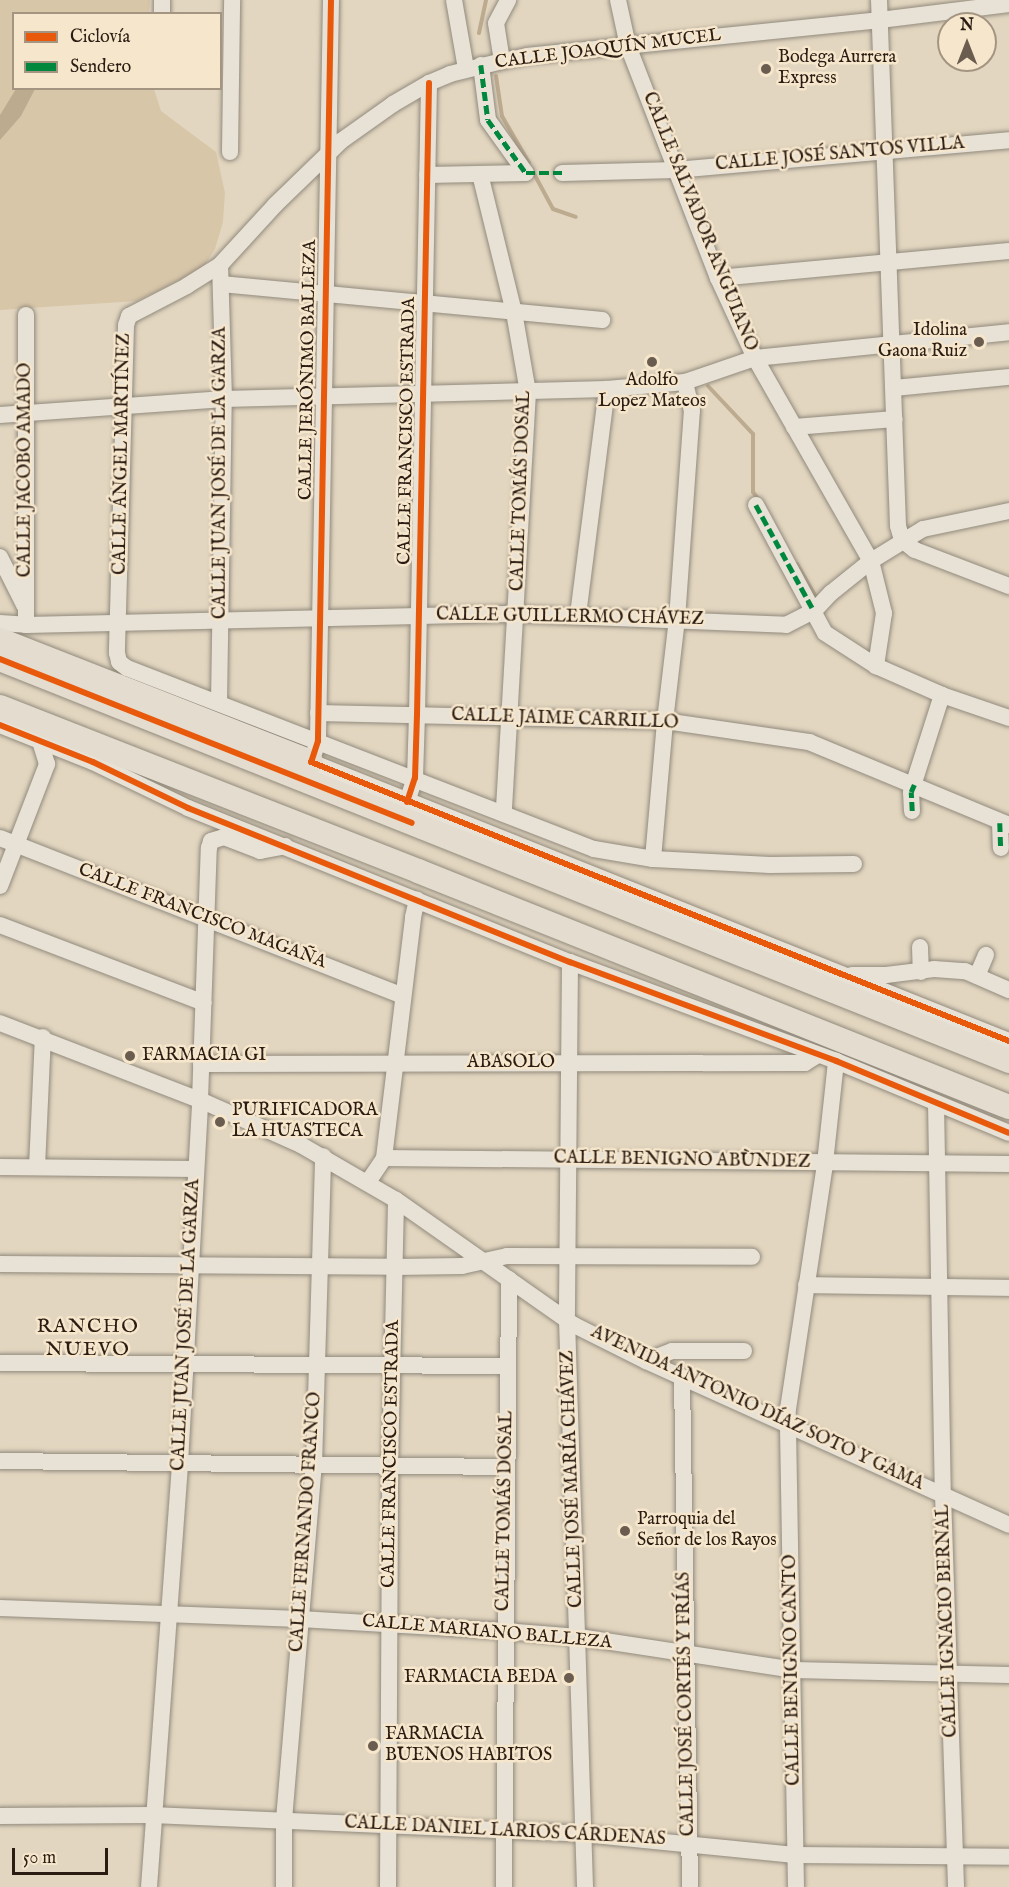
<!DOCTYPE html>
<meta charset="utf-8">
<style>
body{margin:0}
#map{position:relative;width:1009px;height:1887px;overflow:hidden;background:#e2d6c0;font-family:"IM FELL English",serif}
div>[style]{position:absolute}
[style*='--x']{left:calc(var(--x)*1px);top:calc(var(--y)*1px);width:calc(var(--w)*1px);rotate:calc(var(--a)*1deg)}
.green>*{inset:0;background:#d8c6a9}
.water>*{inset:0;background:#bdab90}
.stream>*{height:4px;margin:-2px;padding:0 2px;transform-origin:2px;border-radius:2px;background:#bdab90}
.roads{filter:drop-shadow(0 0 2px #928a7c) drop-shadow(0 0 2px #928a7c)}
.minor>*{height:16px;margin:-8px;padding:0 8px;transform-origin:8px;border-radius:8px;background:#e7e1d6}
.highway>*{height:24px;margin:-12px;padding:0 12px;transform-origin:12px;border-radius:12px;background:#e3dccf}
.quiet>*{height:4.5px;margin-top:-2.25px;transform-origin:0;background:repeating-linear-gradient(90deg,#00873e 0 9px,transparent 0 13.5px)}
.cycleway>*{height:6px;margin:-3px;padding:0 3px;transform-origin:3px;border-radius:3px;background:#e8590c}
.dots>*{width:16px;height:16px;translate:-50% -50%;box-sizing:border-box;border:3px solid #f6e6cc;border-radius:50%}
span{translate:-50% -50%;white-space:nowrap;text-align:center;line-height:1.15;-webkit-text-stroke:5px #f6e6cc;paint-order:stroke}
.street-label{font-size:18px;color:#2a1c12}
.poi-label{font-size:18px;color:#2a1c12}
.left{translate:0 -50%;text-align:left}
.right{translate:-100% -50%;text-align:right}
.neighbourhood-label{font-size:20px;color:#2a1c12;letter-spacing:1.5px}
.legend{position:absolute;left:12px;top:12px;width:210px;height:78px;box-sizing:border-box;background:#f6e6cc;border:2px solid #a49582;margin:0;padding:8px 10px;list-style:none;font-size:18px;color:#2a1c12}
.legend li{display:flex;align-items:center;gap:12px;height:30px}
.legend b{width:30px;border:2px solid #a49582}
.north{position:absolute;left:937px;top:12px;width:60px;height:60px;box-sizing:border-box;background:#f6e6cc;border:2px solid #a49582;border-radius:50%;rotate:0deg;font-size:16px;font-weight:700;line-height:24px;text-align:center;color:#2a1c12}
.north::after{content:'';display:block;margin:auto;width:21px;height:27px;background:#6a5d4f;clip-path:polygon(50% 0,100% 100%,50% 72%,0 100%)}
.scale{position:absolute;left:12px;top:1848px;width:96px;height:27px;box-sizing:border-box;border:3px solid #2a1c12;border-top:0;padding-left:8px;font-size:18px;line-height:21px;white-space:nowrap;color:#2a1c12;-webkit-text-stroke:4px #f6e6cc;paint-order:stroke}
</style>
<div id="map">
<div class="green">
<i style="clip-path:polygon(0 0,150px 0,149px 13px,14px 14px,14px 88px,154px 89px,161px 111px,216px 152px,225px 193px,223px 222px,215px 249px,202px 269px,137px 301px,0 310px)"></i>
</div>
<div class="water">
<i style="clip-path:polygon(16px 89px,35px 89px,21px 116px,0 140px,0 115px)"></i>
</div>
<div class="stream">
<i style="--x:479;--y:33;--w:34;--a:-78"></i>
<i style="--x:496;--y:76;--w:40;--a:81.5"></i>
<i style="--x:502;--y:116;--w:54;--a:60.1"></i>
<i style="--x:532;--y:170;--w:44;--a:61.7"></i>
<i style="--x:553;--y:209;--w:24;--a:19"></i>
<i style="--x:708;--y:386;--w:66;--a:46.8"></i>
<i style="--x:753;--y:434;--w:58;--a:90"></i>
<i style="--x:753;--y:492;--w:9;--a:54"></i>
<i style="--x:797;--y:564;--w:36;--a:60"></i>
</div>
<div class="roads">
<div class="minor">
<i style="--x:162;--y:0;--w:14;--a:90"></i>
<i style="--x:331;--y:0;--w:741;--a:91.01"></i>
<i style="--x:318;--y:741;--w:22;--a:108"></i>
<i style="--x:311;--y:762;--w:752;--a:21.79"></i>
<i style="--x:454;--y:0;--w:70;--a:80.1"></i>
<i style="--x:618;--y:0;--w:47;--a:77.7"></i>
<i style="--x:628;--y:46;--w:249;--a:68.8"></i>
<i style="--x:718;--y:278;--w:88;--a:65.2"></i>
<i style="--x:755;--y:358;--w:234;--a:60.3"></i>
<i style="--x:871;--y:561;--w:54;--a:76"></i>
<i style="--x:884;--y:613;--w:54;--a:98.6"></i>
<i style="--x:879;--y:0;--w:526;--a:87.93"></i>
<i style="--x:898;--y:526;--w:15;--a:74"></i>
<i style="--x:902;--y:540;--w:16;--a:38"></i>
<i style="--x:915;--y:550;--w:101;--a:21"></i>
<i style="--x:502;--y:61;--w:38;--a:-99"></i>
<i style="--x:496;--y:23;--w:26;--a:-62"></i>
<i style="--x:481;--y:65;--w:55;--a:82.7"></i>
<i style="--x:488;--y:120;--w:65;--a:54.4"></i>
<i style="--x:230;--y:152;--w:152;--a:-89.2"></i>
<i style="--x:562;--y:173;--w:114;--a:-1.5"></i>
<i style="--x:676;--y:170;--w:334;--a:-5.1"></i>
<i style="--x:480;--y:174;--w:142;--a:76.2"></i>
<i style="--x:514;--y:312;--w:81;--a:80.1"></i>
<i style="--x:528;--y:392;--w:422;--a:93.3"></i>
<i style="--x:427;--y:175;--w:99;--a:-1.2"></i>
<i style="--x:220;--y:265;--w:39;--a:148"></i>
<i style="--x:187;--y:286;--w:65;--a:152.7"></i>
<i style="--x:129;--y:316;--w:9;--a:108"></i>
<i style="--x:126;--y:325;--w:328;--a:91.6"></i>
<i style="--x:117;--y:653;--w:9;--a:77"></i>
<i style="--x:119;--y:662;--w:10;--a:37"></i>
<i style="--x:127;--y:668;--w:501;--a:21.19"></i>
<i style="--x:594;--y:849;--w:60;--a:9.6"></i>
<i style="--x:653;--y:859;--w:117;--a:2.9"></i>
<i style="--x:770;--y:865;--w:84;--a:-0.7"></i>
<i style="--x:718;--y:278;--w:292;--a:-5.3"></i>
<i style="--x:221;--y:284;--w:383;--a:5.4"></i>
<i style="--x:894;--y:388;--w:116;--a:-5.5"></i>
<i style="--x:0;--y:415;--w:225;--a:-4.1"></i>
<i style="--x:224;--y:399;--w:383;--a:-1.5"></i>
<i style="--x:607;--y:389;--w:78;--a:-5.1"></i>
<i style="--x:685;--y:382;--w:74;--a:-18.9"></i>
<i style="--x:755;--y:358;--w:255;--a:-5.8"></i>
<i style="--x:794;--y:427;--w:101;--a:-4.5"></i>
<i style="--x:756;--y:505;--w:145;--a:61.7"></i>
<i style="--x:825;--y:633;--w:61;--a:32.9"></i>
<i style="--x:876;--y:666;--w:72;--a:23.7"></i>
<i style="--x:942;--y:695;--w:71;--a:18.9"></i>
<i style="--x:0;--y:557;--w:54;--a:63.4"></i>
<i style="--x:578;--y:615;--w:228;--a:-82.7"></i>
<i style="--x:0;--y:623;--w:26;--a:4"></i>
<i style="--x:26;--y:625;--w:491;--a:-1.3"></i>
<i style="--x:517;--y:614;--w:269;--a:2.3"></i>
<i style="--x:786;--y:625;--w:31;--a:-27"></i>
<i style="--x:814;--y:611;--w:25;--a:-47"></i>
<i style="--x:831;--y:593;--w:51;--a:-38.7"></i>
<i style="--x:871;--y:561;--w:61;--a:-31.6"></i>
<i style="--x:923;--y:529;--w:88;--a:-11.8"></i>
<i style="--x:26;--y:625;--w:310;--a:-90"></i>
<i style="--x:219;--y:703;--w:304;--a:-89.1"></i>
<i style="--x:224;--y:399;--w:134;--a:-91.7"></i>
<i style="--x:220;--y:265;--w:81;--a:-47.5"></i>
<i style="--x:275;--y:205;--w:92;--a:-44.1"></i>
<i style="--x:341;--y:141;--w:64;--a:-35.4"></i>
<i style="--x:393;--y:104;--w:42;--a:-30.3"></i>
<i style="--x:429;--y:83;--w:23;--a:-23"></i>
<i style="--x:450;--y:74;--w:54;--a:-14"></i>
<i style="--x:502;--y:61;--w:25;--a:-11"></i>
<i style="--x:527;--y:56;--w:355;--a:-5.8"></i>
<i style="--x:880;--y:20;--w:130;--a:-7.1"></i>
<i style="--x:318;--y:713;--w:347;--a:1.3"></i>
<i style="--x:665;--y:721;--w:146;--a:8.3"></i>
<i style="--x:809;--y:742;--w:217;--a:22.5"></i>
<i style="--x:0;--y:725;--w:100;--a:21.7"></i>
<i style="--x:93;--y:762;--w:106;--a:25.8"></i>
<i style="--x:188;--y:808;--w:412;--a:22"></i>
<i style="--x:570;--y:962;--w:284;--a:20.4"></i>
<i style="--x:836;--y:1061;--w:187;--a:22.6"></i>
<i style="--x:407;--y:802;--w:25;--a:-72"></i>
<i style="--x:415;--y:778;--w:63;--a:-88.2"></i>
<i style="--x:417;--y:715;--w:632;--a:-88.91"></i>
<i style="--x:912;--y:811;--w:19;--a:-93"></i>
<i style="--x:911;--y:792;--w:102;--a:-72.3"></i>
<i style="--x:1000;--y:823;--w:25;--a:88"></i>
<i style="--x:0;--y:838;--w:433;--a:21.4"></i>
<i style="--x:653;--y:859;--w:139;--a:-85"></i>
<i style="--x:665;--y:721;--w:103;--a:-83.3"></i>
<i style="--x:677;--y:619;--w:209;--a:-85.9"></i>
<i style="--x:692;--y:411;--w:30;--a:-104"></i>
<i style="--x:0;--y:886;--w:131;--a:-68.9"></i>
<i style="--x:47;--y:764;--w:24;--a:-107"></i>
<i style="--x:0;--y:925;--w:218;--a:20.9"></i>
<i style="--x:920;--y:947;--w:25;--a:88"></i>
<i style="--x:570;--y:962;--w:358;--a:90.5"></i>
<i style="--x:567;--y:1320;--w:567;--a:88.18"></i>
<i style="--x:852;--y:975;--w:34;--a:0"></i>
<i style="--x:886;--y:975;--w:48;--a:-7.1"></i>
<i style="--x:934;--y:969;--w:31;--a:4"></i>
<i style="--x:965;--y:971;--w:48;--a:23.4"></i>
<i style="--x:977;--y:976;--w:23;--a:-67"></i>
<i style="--x:0;--y:1023;--w:214;--a:21.1"></i>
<i style="--x:200;--y:1100;--w:111;--a:24"></i>
<i style="--x:301;--y:1145;--w:110;--a:30.1"></i>
<i style="--x:396;--y:1200;--w:218;--a:35.1"></i>
<i style="--x:574;--y:1325;--w:80;--a:26.6"></i>
<i style="--x:646;--y:1361;--w:398;--a:24.3"></i>
<i style="--x:201;--y:1064;--w:597;--a:-0.1"></i>
<i style="--x:798;--y:1063;--w:7;--a:0"></i>
<i style="--x:805;--y:1063;--w:15;--a:-32"></i>
<i style="--x:936;--y:1103;--w:391;--a:89"></i>
<i style="--x:943;--y:1494;--w:393;--a:88.1"></i>
<i style="--x:384;--y:1158;--w:625;--a:0.55"></i>
<i style="--x:0;--y:1167;--w:196;--a:0.6"></i>
<i style="--x:37;--y:1167;--w:130;--a:-87.4"></i>
<i style="--x:368;--y:1182;--w:29;--a:-56"></i>
<i style="--x:384;--y:1158;--w:243;--a:-83.1"></i>
<i style="--x:413;--y:917;--w:18;--a:-77"></i>
<i style="--x:0;--y:1264;--w:395;--a:0.4"></i>
<i style="--x:395;--y:1267;--w:67;--a:-0.9"></i>
<i style="--x:462;--y:1266;--w:46;--a:-12.5"></i>
<i style="--x:507;--y:1256;--w:245;--a:0.2"></i>
<i style="--x:806;--y:1285;--w:203;--a:0.8"></i>
<i style="--x:646;--y:1361;--w:28;--a:-21"></i>
<i style="--x:672;--y:1351;--w:72;--a:0"></i>
<i style="--x:0;--y:1363;--w:508;--a:0.34"></i>
<i style="--x:682;--y:1377;--w:510;--a:89.1"></i>
<i style="--x:0;--y:1461;--w:506;--a:0.68"></i>
<i style="--x:0;--y:1608;--w:300;--a:2.1"></i>
<i style="--x:300;--y:1619;--w:204;--a:3.4"></i>
<i style="--x:504;--y:1631;--w:75;--a:4.6"></i>
<i style="--x:579;--y:1637;--w:218;--a:8.7"></i>
<i style="--x:794;--y:1670;--w:215;--a:1.3"></i>
<i style="--x:0;--y:1816;--w:152;--a:-0.4"></i>
<i style="--x:152;--y:1815;--w:432;--a:2.5"></i>
<i style="--x:584;--y:1834;--w:212;--a:5.7"></i>
<i style="--x:795;--y:1855;--w:214;--a:0.5"></i>
<i style="--x:149;--y:1887;--w:425;--a:-85.8"></i>
<i style="--x:180;--y:1463;--w:364;--a:-86.8"></i>
<i style="--x:200;--y:1100;--w:252;--a:-88"></i>
<i style="--x:209;--y:848;--w:7;--a:-74"></i>
<i style="--x:211;--y:841;--w:14;--a:-17"></i>
<i style="--x:224;--y:837;--w:39;--a:21"></i>
<i style="--x:260;--y:851;--w:26;--a:-11"></i>
<i style="--x:284;--y:1887;--w:67;--a:-90"></i>
<i style="--x:284;--y:1820;--w:356;--a:-85.2"></i>
<i style="--x:314;--y:1465;--w:309;--a:-88.3"></i>
<i style="--x:388;--y:1887;--w:421;--a:-89.7"></i>
<i style="--x:390;--y:1466;--w:266;--a:-88.7"></i>
<i style="--x:504;--y:1887;--w:608;--a:-89.53"></i>
<i style="--x:796;--y:1887;--w:478;--a:-91"></i>
<i style="--x:788;--y:1409;--w:249;--a:-81.4"></i>
<i style="--x:825;--y:1163;--w:103;--a:-83.8"></i>
</div>
<div class="highway">
<i style="--x:0;--y:640;--w:334;--a:21.4"></i>
<i style="--x:0;--y:659;--w:1086;--a:21.72"></i>
<i style="--x:0;--y:707;--w:449;--a:21.4"></i>
<i style="--x:418;--y:871;--w:636;--a:21.77"></i>
</div>
</div>
<div class="quiet">
<i style="--x:481;--y:65;--w:55;--a:82.7"></i>
<i style="--x:488;--y:120;--w:65;--a:54.4"></i>
<i style="--x:526;--y:173;--w:36;--a:0"></i>
<i style="--x:756;--y:505;--w:121;--a:61.3"></i>
<i style="--x:912;--y:811;--w:19;--a:-93"></i>
<i style="--x:911;--y:792;--w:8;--a:-67"></i>
<i style="--x:1000;--y:823;--w:25;--a:88"></i>
</div>
<div class="cycleway">
<i style="--x:331;--y:0;--w:741;--a:91.01"></i>
<i style="--x:318;--y:741;--w:22;--a:108"></i>
<i style="--x:311;--y:762;--w:752;--a:21.79"></i>
<i style="--x:0;--y:659;--w:443;--a:21.7"></i>
<i style="--x:0;--y:725;--w:100;--a:21.7"></i>
<i style="--x:93;--y:762;--w:106;--a:25.8"></i>
<i style="--x:188;--y:808;--w:412;--a:22"></i>
<i style="--x:570;--y:962;--w:284;--a:20.4"></i>
<i style="--x:836;--y:1061;--w:187;--a:22.6"></i>
<i style="--x:407;--y:802;--w:25;--a:-72"></i>
<i style="--x:415;--y:778;--w:63;--a:-88.2"></i>
<i style="--x:417;--y:715;--w:632;--a:-88.91"></i>
</div>
<div class="dots">
<i style="left:766px;top:69px;background:#6a5d4f"></i>
<i style="left:979px;top:342px;background:#6a5d4f"></i>
<i style="left:652px;top:362px;background:#6a5d4f"></i>
<i style="left:130px;top:1056px;background:#6a5d4f"></i>
<i style="left:220px;top:1122px;background:#6a5d4f"></i>
<i style="left:625px;top:1531px;background:#6a5d4f"></i>
<i style="left:569px;top:1678px;background:#6a5d4f"></i>
<i style="left:373px;top:1746px;background:#6a5d4f"></i>
</div>
<div class="street-label">
<span style="left:608px;top:50px;rotate:-7deg">CALLE JOAQUÍN MUCEL</span>
<span style="left:840px;top:155px;rotate:-5deg">CALLE JOSÉ SANTOS VILLA</span>
<span style="left:699px;top:222px;rotate:68deg">CALLE SALVADOR ANGUIANO</span>
<span style="left:309px;top:370px;rotate:-89deg">CALLE JERÓNIMO BALLEZA</span>
<span style="left:408px;top:431px;rotate:-89deg">CALLE FRANCISCO ESTRADA</span>
<span style="left:123px;top:454px;rotate:-89deg">CALLE ÁNGEL MARTÍNEZ</span>
<span style="left:26px;top:470px;rotate:-90deg">CALLE JACOBO AMADO</span>
<span style="left:221px;top:473px;rotate:-90deg">CALLE JUAN JOSÉ DE LA GARZA</span>
<span style="left:522px;top:491px;rotate:-88deg">CALLE TOMÁS DOSAL</span>
<span style="left:570px;top:618px;rotate:1deg">CALLE GUILLERMO CHÁVEZ</span>
<span style="left:565px;top:720px;rotate:2deg">CALLE JAIME CARRILLO</span>
<span style="left:202px;top:917px;rotate:21deg">CALLE FRANCISCO MAGAÑA</span>
<span style="left:511px;top:1063px">ABASOLO</span>
<span style="left:682px;top:1161px;rotate:1deg">CALLE BENIGNO ABÙNDEZ</span>
<span style="left:187px;top:1325px;rotate:-87deg">CALLE JUAN JOSÉ DE LA GARZA</span>
<span style="left:757px;top:1409px;rotate:25deg">AVENIDA ANTONIO DÍAZ SOTO Y GAMA</span>
<span style="left:392px;top:1454px;rotate:-89deg">CALLE FRANCISCO ESTRADA</span>
<span style="left:573px;top:1479px;rotate:-92deg">CALLE JOSÉ MARÍA CHÁVEZ</span>
<span style="left:506px;top:1511px;rotate:-89deg">CALLE TOMÁS DOSAL</span>
<span style="left:307px;top:1522px;rotate:-86deg">CALLE FERNANDO FRANCO</span>
<span style="left:948px;top:1621px;rotate:-92deg">CALLE IGNACIO BERNAL</span>
<span style="left:487px;top:1633px;rotate:5deg">CALLE MARIANO BALLEZA</span>
<span style="left:793px;top:1670px;rotate:-91deg">CALLE BENIGNO CANTO</span>
<span style="left:687px;top:1704px;rotate:-91deg">CALLE JOSÉ CORTÉS Y FRÍAS</span>
<span style="left:505px;top:1832px;rotate:3deg">CALLE DANIEL LARIOS CÁRDENAS</span>
</div>
<div class="poi-label">
<span class="left" style="left:778px;top:69px">Bodega Aurrera<br>Express</span>
<span class="right" style="left:967px;top:342px">Idolina<br>Gaona Ruiz</span>
<span style="left:652px;top:392px">Adolfo<br>Lopez Mateos</span>
<span class="left" style="left:142px;top:1056px">FARMACIA GI</span>
<span class="left" style="left:232px;top:1122px">PURIFICADORA<br>LA HUASTECA</span>
<span class="left" style="left:637px;top:1531px">Parroquia del<br>Señor de los Rayos</span>
<span class="right" style="left:557px;top:1678px">FARMACIA BEDA</span>
<span class="left" style="left:385px;top:1746px">FARMACIA<br>BUENOS HABITOS</span>
</div>
<div class="neighbourhood-label">
<span style="left:88px;top:1338px">RANCHO<br>NUEVO</span>
</div>
<ul class="legend">
<li><b style="height:8px;background:#e8590c"></b>Ciclovía</li>
<li><b style="height:8px;background:#00873e"></b>Sendero</li>
</ul>
<div class="north">N</div>
<div class="scale">50 m</div>
</div>
